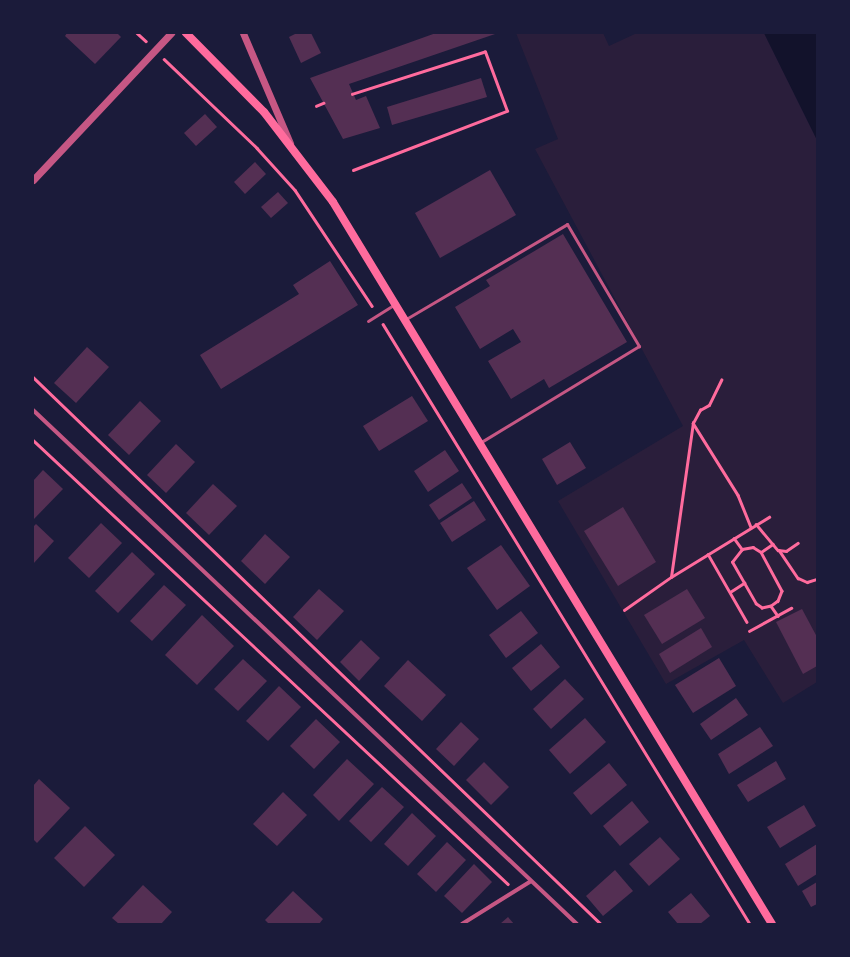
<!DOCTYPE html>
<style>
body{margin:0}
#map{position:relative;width:850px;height:957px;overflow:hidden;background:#1b1b3a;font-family:"Sofia Sans Condensed",sans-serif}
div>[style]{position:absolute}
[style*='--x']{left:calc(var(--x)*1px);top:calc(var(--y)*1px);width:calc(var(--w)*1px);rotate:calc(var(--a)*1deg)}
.green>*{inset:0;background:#2a1e3b}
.water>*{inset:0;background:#12122b}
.building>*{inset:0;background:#542f53}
.path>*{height:2.5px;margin:-1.25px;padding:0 1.25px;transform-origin:1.25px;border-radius:1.25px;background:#ff6b9d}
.service>*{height:3px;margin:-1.5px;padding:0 1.5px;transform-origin:1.5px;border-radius:1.5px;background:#c65784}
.minor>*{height:4px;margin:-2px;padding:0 2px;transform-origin:2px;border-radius:2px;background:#c65784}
.tertiary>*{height:7px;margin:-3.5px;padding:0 3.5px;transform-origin:3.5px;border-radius:3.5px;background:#c65784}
.secondary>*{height:8px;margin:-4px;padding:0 4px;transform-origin:4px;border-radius:4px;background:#ff6b9d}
span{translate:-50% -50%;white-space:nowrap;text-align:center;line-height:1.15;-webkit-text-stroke:3px #1b1b3a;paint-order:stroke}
.frame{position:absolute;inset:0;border:34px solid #1b1b3a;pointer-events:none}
</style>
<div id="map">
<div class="green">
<i style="clip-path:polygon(516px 33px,603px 33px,609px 46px,637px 33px,764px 33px,817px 140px,817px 682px,783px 703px,744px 640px,666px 684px,558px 501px,683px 426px,535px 149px,558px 139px)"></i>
</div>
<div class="water">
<i style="clip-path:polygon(764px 33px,817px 33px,817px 140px)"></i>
</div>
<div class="building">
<i style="clip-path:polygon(67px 33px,117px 33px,121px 37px,95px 64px,65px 36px)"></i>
<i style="clip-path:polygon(297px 33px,311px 33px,321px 53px,301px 63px,289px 37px)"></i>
<i style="clip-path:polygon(436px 33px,498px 33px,349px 84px,356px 100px,366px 96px,380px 128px,343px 139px,310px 78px)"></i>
<i style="clip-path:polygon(481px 78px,487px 97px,392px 125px,387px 107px)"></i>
<i style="clip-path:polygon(205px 114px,217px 127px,196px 146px,184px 133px)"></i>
<i style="clip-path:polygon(255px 162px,266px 174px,245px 194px,234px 182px)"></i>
<i style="clip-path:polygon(490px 170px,516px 215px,440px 258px,415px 213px)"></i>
<i style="clip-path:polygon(278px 192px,288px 203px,271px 218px,261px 207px)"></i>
<i style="clip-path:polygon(563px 234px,627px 342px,549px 388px,544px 379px,511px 399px,488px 361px,521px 342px,513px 329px,480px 349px,455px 307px,490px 286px,486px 280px)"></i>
<i style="clip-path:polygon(330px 261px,358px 305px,221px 389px,200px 355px,299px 294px,293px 285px)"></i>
<i style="clip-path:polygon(87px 347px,109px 367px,76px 403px,54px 383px)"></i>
<i style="clip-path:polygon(412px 396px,428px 421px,379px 451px,363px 426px)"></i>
<i style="clip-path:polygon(140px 401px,161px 421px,129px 455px,108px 435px)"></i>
<i style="clip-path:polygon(570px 442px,586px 468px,557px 485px,542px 459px)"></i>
<i style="clip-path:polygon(176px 444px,195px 462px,166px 493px,147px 475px)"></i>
<i style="clip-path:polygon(445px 450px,459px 471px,428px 492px,414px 471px)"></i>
<i style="clip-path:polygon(43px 470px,63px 489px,33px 520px,33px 481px)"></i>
<i style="clip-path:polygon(462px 483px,472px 498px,439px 520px,429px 505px)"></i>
<i style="clip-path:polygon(213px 484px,237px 506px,209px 535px,186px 513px)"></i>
<i style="clip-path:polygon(474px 501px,486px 520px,452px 542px,440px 523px)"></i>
<i style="clip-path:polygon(623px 507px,656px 562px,618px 586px,584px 531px)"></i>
<i style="clip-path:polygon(101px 523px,122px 543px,89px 578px,68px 558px)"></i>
<i style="clip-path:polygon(36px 524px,54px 541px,33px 564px,33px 527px)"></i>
<i style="clip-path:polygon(265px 534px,290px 557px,265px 584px,241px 561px)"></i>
<i style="clip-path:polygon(501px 545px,530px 586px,497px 610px,467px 568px)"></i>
<i style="clip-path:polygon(132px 552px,155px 574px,118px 613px,95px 591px)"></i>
<i style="clip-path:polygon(164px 585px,186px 605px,152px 641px,130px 621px)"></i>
<i style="clip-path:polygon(319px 589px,344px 611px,317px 640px,293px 617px)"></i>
<i style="clip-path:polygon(687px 589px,705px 618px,662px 644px,644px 615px)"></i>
<i style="clip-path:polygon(802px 609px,817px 637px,817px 666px,803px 674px,776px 622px)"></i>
<i style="clip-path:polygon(521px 611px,538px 633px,506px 658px,489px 635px)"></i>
<i style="clip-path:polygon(202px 615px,234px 646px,197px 685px,165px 655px)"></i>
<i style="clip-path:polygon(701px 628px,712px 647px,670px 673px,659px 654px)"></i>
<i style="clip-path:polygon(361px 640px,380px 658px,359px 681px,340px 662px)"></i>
<i style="clip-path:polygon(541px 644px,560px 667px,531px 691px,512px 668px)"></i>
<i style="clip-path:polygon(719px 658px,736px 686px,693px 713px,675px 685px)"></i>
<i style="clip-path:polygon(243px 659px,267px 681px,238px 711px,214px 689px)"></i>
<i style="clip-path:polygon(408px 660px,446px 695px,422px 721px,384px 686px)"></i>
<i style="clip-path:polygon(565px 679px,584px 699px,551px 729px,533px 709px)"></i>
<i style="clip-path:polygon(279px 686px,301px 707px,268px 741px,246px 721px)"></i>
<i style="clip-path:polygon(736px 698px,748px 715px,711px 740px,700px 724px)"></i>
<i style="clip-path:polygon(585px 718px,606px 742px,570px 774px,549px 750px)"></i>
<i style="clip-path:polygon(316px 719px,340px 742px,314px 769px,290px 746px)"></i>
<i style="clip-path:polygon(461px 722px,479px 739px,454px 766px,436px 749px)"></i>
<i style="clip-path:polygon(760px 727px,773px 746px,729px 774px,718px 754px)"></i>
<i style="clip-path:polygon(347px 759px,374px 784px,339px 821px,313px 795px)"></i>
<i style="clip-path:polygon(776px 761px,786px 779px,748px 802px,737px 785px)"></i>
<i style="clip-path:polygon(484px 762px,509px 787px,491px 805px,466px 780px)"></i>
<i style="clip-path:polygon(609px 763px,627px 785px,591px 815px,573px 793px)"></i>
<i style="clip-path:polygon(39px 779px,70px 808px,37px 843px,33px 839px,33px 786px)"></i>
<i style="clip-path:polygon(382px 787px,404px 807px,371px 842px,349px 821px)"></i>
<i style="clip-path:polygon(283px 792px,307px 815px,277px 846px,253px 824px)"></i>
<i style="clip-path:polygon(632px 801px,649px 822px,620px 846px,603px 826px)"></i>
<i style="clip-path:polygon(804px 805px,816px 826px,780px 848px,767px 827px)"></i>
<i style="clip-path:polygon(412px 813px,436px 836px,408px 866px,384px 844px)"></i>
<i style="clip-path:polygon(85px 826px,115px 855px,84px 887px,54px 858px)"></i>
<i style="clip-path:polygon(660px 837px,680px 859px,649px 886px,629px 864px)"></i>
<i style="clip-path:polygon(447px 842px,466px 860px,436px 892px,417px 874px)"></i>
<i style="clip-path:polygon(817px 844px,817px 874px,798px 886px,785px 864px)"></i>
<i style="clip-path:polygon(474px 864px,492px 882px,462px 913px,444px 896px)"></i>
<i style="clip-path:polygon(615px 870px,633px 891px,603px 916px,586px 896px)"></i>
<i style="clip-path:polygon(817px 882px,817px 904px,811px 907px,802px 891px)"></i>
<i style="clip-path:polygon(143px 885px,172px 912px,161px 924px,119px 924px,112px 918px)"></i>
<i style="clip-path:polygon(293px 891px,323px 919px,319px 924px,269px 924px,265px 920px)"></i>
<i style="clip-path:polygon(691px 893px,710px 916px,700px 924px,678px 924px,668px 912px)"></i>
<i style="clip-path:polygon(508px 917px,514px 924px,500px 924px)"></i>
</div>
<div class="path">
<i style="--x:137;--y:33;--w:12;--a:42"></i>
<i style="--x:164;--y:59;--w:129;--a:43.7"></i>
<i style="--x:257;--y:148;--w:57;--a:47.9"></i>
<i style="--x:295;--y:190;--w:139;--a:56.4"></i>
<i style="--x:316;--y:106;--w:8;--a:-23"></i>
<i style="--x:353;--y:170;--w:165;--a:-21"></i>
<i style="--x:507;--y:111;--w:63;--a:-110.4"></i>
<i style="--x:485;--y:52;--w:139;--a:162.3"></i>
<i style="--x:383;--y:324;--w:703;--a:58.55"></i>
<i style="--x:33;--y:377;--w:789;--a:43.92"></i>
<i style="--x:693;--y:423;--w:85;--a:58"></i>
<i style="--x:738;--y:495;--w:35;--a:68"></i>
<i style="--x:33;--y:440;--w:650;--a:43.07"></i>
<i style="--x:756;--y:524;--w:34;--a:50"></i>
<i style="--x:778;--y:550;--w:8;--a:7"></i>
<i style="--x:786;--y:551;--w:14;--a:-34"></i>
<i style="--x:734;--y:538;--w:14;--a:54"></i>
<i style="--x:753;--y:547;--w:9;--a:32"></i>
<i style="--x:761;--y:552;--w:44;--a:61.7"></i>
<i style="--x:782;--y:591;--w:11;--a:112"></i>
<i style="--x:778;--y:601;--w:9;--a:144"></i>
<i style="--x:771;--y:606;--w:9;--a:167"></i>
<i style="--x:762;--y:608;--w:7;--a:-146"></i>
<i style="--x:756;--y:604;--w:48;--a:-119.7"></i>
<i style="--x:732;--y:562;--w:16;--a:-52"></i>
<i style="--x:742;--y:549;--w:11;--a:-10"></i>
<i style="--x:779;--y:550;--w:34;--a:56"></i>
<i style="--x:798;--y:578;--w:10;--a:24"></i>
<i style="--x:807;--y:582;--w:10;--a:-17"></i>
<i style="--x:761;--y:552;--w:14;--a:-34"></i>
<i style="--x:708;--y:554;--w:78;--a:60.2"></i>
<i style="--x:671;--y:577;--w:156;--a:-81.9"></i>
<i style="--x:693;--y:423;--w:15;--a:-62"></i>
<i style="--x:700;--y:410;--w:10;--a:-29"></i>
<i style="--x:709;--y:405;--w:28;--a:-64"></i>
<i style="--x:730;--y:592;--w:17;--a:-33"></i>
<i style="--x:771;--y:606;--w:12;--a:55"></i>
<i style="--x:624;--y:610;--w:57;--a:-35.1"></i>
<i style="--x:671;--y:577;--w:115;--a:-31.5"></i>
<i style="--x:749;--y:631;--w:48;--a:-28.7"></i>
</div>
<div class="service">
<i style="--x:406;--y:319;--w:187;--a:-30.5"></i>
<i style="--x:567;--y:224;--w:142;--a:59.5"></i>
<i style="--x:639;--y:346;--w:185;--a:148.7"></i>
<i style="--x:368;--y:321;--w:32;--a:-32"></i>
</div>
<div class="minor">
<i style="--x:33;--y:410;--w:748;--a:43.38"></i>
<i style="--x:462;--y:924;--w:81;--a:-31.9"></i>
</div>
<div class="tertiary">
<i style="--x:243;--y:33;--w:120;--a:66.9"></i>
<i style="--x:33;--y:180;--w:202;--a:-46.8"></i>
</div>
<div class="secondary">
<i style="--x:186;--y:33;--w:111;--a:45.4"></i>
<i style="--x:264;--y:112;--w:113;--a:52.5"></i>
<i style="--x:333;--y:202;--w:845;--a:58.7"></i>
</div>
<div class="frame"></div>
</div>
